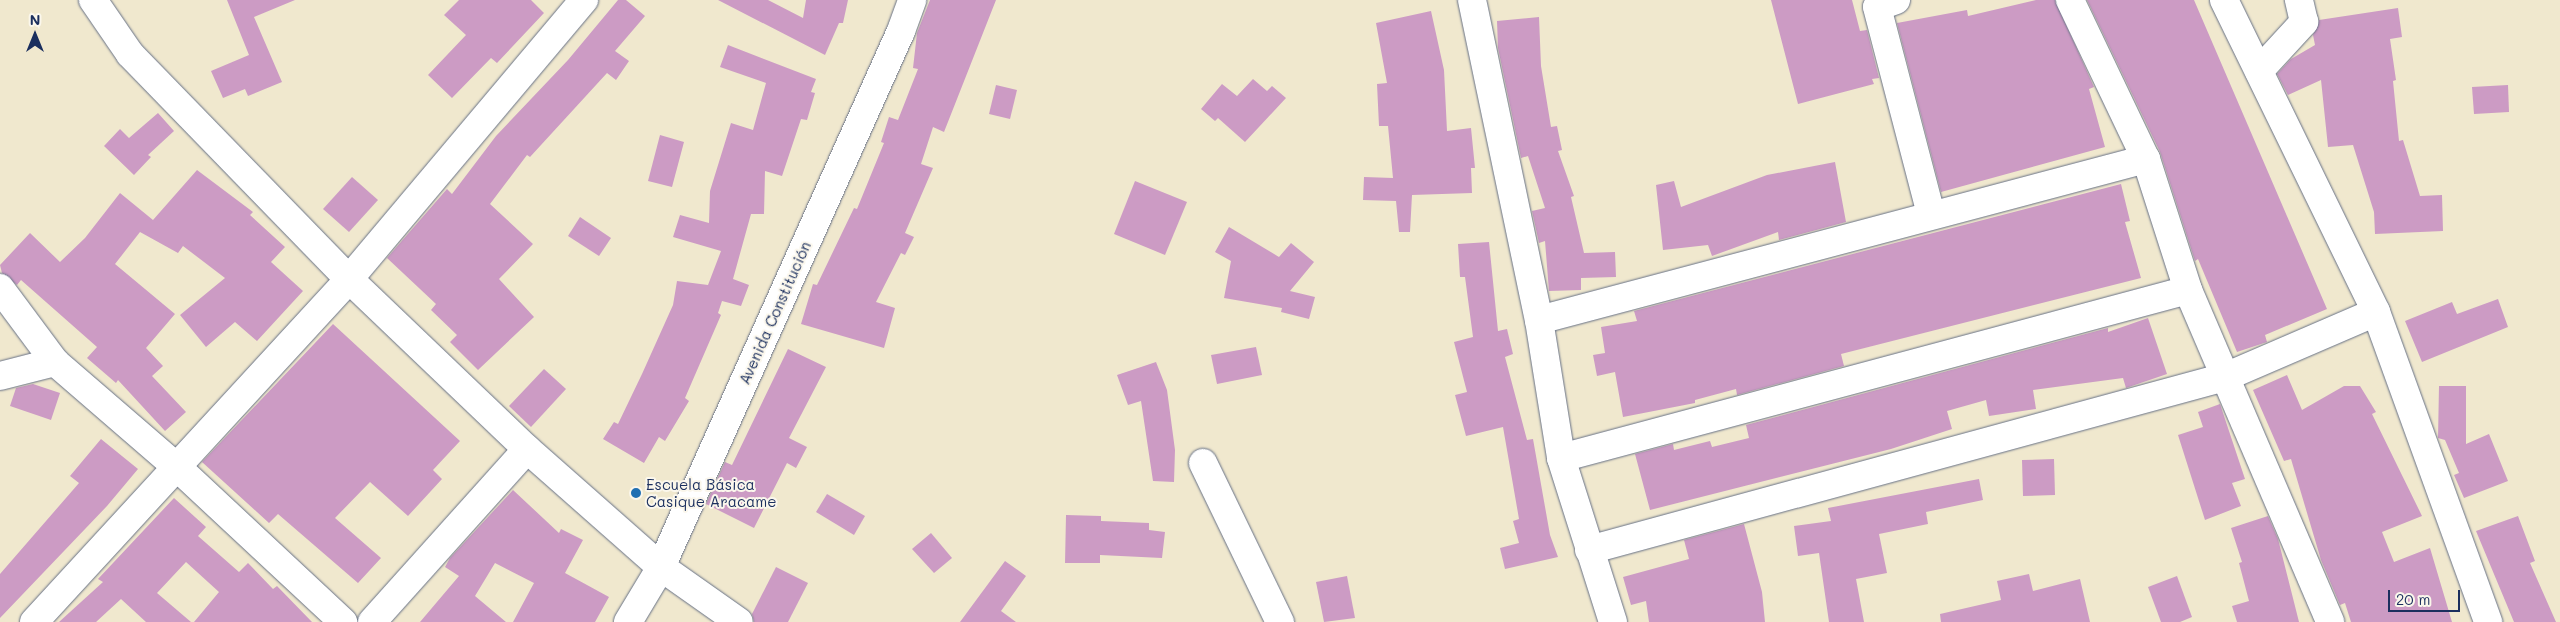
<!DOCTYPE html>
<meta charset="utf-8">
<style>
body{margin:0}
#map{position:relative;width:2560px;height:622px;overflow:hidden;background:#f0e8ce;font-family:Mali,sans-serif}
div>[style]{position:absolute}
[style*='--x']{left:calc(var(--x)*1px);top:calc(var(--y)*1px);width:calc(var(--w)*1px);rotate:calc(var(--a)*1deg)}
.building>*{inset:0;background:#cc9bc4}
.roads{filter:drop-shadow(0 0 1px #667085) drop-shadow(0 0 1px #667085)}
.minor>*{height:28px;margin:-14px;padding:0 14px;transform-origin:14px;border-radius:14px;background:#fff}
.dots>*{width:14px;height:14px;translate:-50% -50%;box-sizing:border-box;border:2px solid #fbf7ec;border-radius:50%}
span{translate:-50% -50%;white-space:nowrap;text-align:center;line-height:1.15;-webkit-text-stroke:4px #fbf7ec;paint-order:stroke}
.street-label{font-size:15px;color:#1b2f5e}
.poi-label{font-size:15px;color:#1b2f5e}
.left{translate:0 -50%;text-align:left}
.north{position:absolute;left:10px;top:10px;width:50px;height:50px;-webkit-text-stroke:4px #fbf7ec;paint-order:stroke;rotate:0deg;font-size:14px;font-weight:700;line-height:20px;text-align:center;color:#1b2f5e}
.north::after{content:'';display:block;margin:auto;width:18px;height:22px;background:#1b2f5e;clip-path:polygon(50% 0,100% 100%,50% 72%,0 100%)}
.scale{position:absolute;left:2388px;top:590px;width:72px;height:22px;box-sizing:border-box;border:2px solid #1b2f5e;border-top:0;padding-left:6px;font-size:15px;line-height:18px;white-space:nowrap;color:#1b2f5e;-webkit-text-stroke:4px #fbf7ec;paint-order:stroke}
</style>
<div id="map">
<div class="building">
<i style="clip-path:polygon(227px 0,295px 0,254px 17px,282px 82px,248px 96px,245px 89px,223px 98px,211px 71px,249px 55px)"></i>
<i style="clip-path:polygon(459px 0,531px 0,544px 13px,497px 63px,491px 58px,452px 98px,428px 75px,466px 35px,444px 15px)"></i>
<i style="clip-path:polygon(618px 0,626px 0,645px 16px,615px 51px,629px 61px,616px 80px,607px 73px,530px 157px,527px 155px,490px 204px,533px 244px,499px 279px,534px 317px,478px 370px,450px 342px,457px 335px,431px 310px,436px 304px,387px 258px,447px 189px,452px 194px,496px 136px,568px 60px)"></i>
<i style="clip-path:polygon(718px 0,768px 0,803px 18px,806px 0,848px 0,843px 23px,839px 23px,825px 55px)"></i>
<i style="clip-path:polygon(930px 0,996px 0,944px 132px,933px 127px,921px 164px,933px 168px,905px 233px,914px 237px,905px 255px,901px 253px,876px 302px,895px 308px,884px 348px,801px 324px,813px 284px,817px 285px,854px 208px,857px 209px,884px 143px,881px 142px,889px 117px,898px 120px,918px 69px,913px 68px,917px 33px)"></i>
<i style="clip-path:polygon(1771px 0,1852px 0,1860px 31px,1867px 30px,1879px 78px,1872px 79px,1874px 84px,1798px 104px)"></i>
<i style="clip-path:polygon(2036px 0,2055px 0,2094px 87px,2089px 89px,2105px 147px,1941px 192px,1897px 23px,1967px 10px,1968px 16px)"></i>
<i style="clip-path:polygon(2087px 0,2194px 0,2327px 309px,2265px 335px,2267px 342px,2237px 352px,2198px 259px,2195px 261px,2160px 152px)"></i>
<i style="clip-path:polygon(2398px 8px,2402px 37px,2390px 39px,2396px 80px,2393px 81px,2399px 141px,2403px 140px,2420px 196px,2442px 195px,2443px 231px,2375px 234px,2374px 212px,2353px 145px,2328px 147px,2321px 80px,2288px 95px,2277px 74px,2291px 59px,2315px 45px,2313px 35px,2319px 20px)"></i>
<i style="clip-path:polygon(1431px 11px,1444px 70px,1447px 131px,1471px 128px,1475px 168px,1471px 168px,1472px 193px,1412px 195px,1410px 232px,1399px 232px,1396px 201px,1363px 200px,1364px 177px,1393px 178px,1388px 126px,1379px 126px,1377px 84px,1387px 83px,1376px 23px)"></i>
<i style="clip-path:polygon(1539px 17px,1541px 66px,1551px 127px,1557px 126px,1562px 150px,1558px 151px,1574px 196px,1571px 197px,1584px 253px,1615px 252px,1616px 277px,1581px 278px,1581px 290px,1549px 291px,1545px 241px,1539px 243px,1532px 211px,1545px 208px,1528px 156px,1521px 158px,1498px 48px,1497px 21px)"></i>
<i style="clip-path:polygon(728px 45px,816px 79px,811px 92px,815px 93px,807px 120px,801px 119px,782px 176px,765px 171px,764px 214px,751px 214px,733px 279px,749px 285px,741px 306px,722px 301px,718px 313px,721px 315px,685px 398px,689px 401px,665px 441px,659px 437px,644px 463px,603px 439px,614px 422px,618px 424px,642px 374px,673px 305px,677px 281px,708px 285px,721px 251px,673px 237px,680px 215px,709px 223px,710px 191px,731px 123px,753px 130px,766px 83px,720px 67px)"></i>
<i style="clip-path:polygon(1253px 79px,1267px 91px,1272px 86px,1286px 98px,1245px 142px,1218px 118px,1215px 121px,1201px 109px,1222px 84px,1237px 96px)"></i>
<i style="clip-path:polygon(996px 85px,1017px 90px,1010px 119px,989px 114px)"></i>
<i style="clip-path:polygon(2508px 85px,2509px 112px,2474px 114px,2472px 87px)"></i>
<i style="clip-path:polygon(158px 113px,174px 131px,148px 155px,151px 157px,134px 175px,104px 146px,120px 129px,129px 138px)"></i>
<i style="clip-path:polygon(660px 135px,684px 142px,672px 187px,648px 181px)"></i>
<i style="clip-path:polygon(1835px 162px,1846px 222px,1779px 240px,1778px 232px,1712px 256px,1708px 245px,1663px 250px,1656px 185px,1674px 181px,1681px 207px,1767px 175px)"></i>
<i style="clip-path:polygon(197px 170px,253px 212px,250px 215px,285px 247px,271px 262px,303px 291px,257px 341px,235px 322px,206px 347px,180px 315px,225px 278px,183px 246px,178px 253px,140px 232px,115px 264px,175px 314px,146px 348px,163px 366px,152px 376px,186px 412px,165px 431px,118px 380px,116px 383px,87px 358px,97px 347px,21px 280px,17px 285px,2px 273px,0 265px,30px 233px,60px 262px,85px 238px,120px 193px,153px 220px)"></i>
<i style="clip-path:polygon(352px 177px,378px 200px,349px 232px,323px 209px)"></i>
<i style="clip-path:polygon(1135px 181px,1187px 202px,1165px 255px,1114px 234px)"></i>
<i style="clip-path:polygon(2121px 184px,2130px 221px,2125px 222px,2141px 278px,1841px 354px,1844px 366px,1737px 395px,1736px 389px,1695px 400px,1695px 403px,1623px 417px,1615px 372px,1597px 376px,1593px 355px,1605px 353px,1601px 327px,1637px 321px,1634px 311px)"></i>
<i style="clip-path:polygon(580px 217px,611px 238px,599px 256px,568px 236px)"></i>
<i style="clip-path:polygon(1229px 227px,1279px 257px,1291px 243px,1314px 262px,1290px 291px,1315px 297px,1309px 319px,1281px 312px,1282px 308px,1224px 298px,1231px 261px,1215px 252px)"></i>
<i style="clip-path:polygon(1489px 242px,1498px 331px,1507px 329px,1513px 354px,1505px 357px,1527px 440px,1533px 439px,1550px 535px,1558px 557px,1505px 569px,1500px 548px,1519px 543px,1513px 521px,1519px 519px,1503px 427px,1466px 436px,1455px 395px,1467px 392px,1454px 342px,1473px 337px,1465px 277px,1460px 277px,1458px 244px)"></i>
<i style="clip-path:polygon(2498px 299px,2508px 327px,2422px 362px,2405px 321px,2452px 302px,2457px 314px)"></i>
<i style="clip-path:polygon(2148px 318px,2167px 374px,2126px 388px,2123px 378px,2033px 390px,2036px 409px,1989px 416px,1986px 400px,1947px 411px,1952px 429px,1891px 449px,1650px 510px,1635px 454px,1673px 444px,1674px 450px,1710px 441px,1712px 447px,1749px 438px,1746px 425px,2108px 328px,2108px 332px)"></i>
<i style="clip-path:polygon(333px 324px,460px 441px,433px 470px,442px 479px,408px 516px,370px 482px,335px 518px,381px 558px,358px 583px,278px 514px,269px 523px,202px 462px)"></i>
<i style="clip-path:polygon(1256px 347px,1262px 375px,1217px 384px,1211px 355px)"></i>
<i style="clip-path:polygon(788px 349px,826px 367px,789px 438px,807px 447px,796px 468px,787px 463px,754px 528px,706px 504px,725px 462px,732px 465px)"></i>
<i style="clip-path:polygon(1156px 362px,1167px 390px,1175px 450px,1174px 482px,1153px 481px,1141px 401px,1128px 405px,1117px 375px)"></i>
<i style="clip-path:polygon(544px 369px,566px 389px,531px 427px,509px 406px)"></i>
<i style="clip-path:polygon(2287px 375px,2302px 410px,2344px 386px,2360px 386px,2376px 412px,2372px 414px,2422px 516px,2382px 532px,2394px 562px,2430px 548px,2452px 622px,2351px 622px,2345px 603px,2340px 605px,2321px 560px,2291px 459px,2284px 461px,2253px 390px)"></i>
<i style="clip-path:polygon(33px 384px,60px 393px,51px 420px,10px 406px,16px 388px)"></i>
<i style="clip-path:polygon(2439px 386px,2466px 386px,2466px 444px,2489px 434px,2508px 481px,2464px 498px,2454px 475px,2459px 473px,2445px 440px,2438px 438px)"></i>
<i style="clip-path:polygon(2220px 404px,2245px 479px,2232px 483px,2241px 506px,2205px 520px,2178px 435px,2203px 427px,2198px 412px)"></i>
<i style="clip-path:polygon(101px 439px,138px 469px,107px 506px,0 618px,0 574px,79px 483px,70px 476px)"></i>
<i style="clip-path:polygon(2054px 459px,2055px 495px,2023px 496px,2022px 460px)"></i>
<i style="clip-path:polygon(1979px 479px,1983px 500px,1926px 512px,1928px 524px,1879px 534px,1887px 573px,1856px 579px,1864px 622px,1829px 622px,1819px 553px,1798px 556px,1794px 526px,1831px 521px,1828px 508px)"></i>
<i style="clip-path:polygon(513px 490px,559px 533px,561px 529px,583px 540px,565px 573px,609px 597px,595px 622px,513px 622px,534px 583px,495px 563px,475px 596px,506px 622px,420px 622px,459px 576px,445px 567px,450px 558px)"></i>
<i style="clip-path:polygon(827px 494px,865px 516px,854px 535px,816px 512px)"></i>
<i style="clip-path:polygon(174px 498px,206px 527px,198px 536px,239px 572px,248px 563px,273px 589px,277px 586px,312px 622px,194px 622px,219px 592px,186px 562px,157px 593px,191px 622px,146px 622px,121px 599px,96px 622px,59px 622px,103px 582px,98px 579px)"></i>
<i style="clip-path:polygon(1066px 515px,1101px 516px,1101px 521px,1149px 523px,1149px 530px,1165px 532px,1162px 558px,1100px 555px,1100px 563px,1065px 563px)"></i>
<i style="clip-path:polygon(2268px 516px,2278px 539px,2299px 622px,2237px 622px,2232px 606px,2249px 601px,2239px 563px,2242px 562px,2231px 528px)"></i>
<i style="clip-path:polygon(2518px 516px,2535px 561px,2530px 563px,2556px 622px,2514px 622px,2476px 531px)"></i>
<i style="clip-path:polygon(1744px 524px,1762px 592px,1765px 622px,1649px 622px,1646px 601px,1631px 605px,1623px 577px,1689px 559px,1684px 540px)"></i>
<i style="clip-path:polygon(931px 533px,952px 558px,934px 573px,912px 549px)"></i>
<i style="clip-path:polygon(1005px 561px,1026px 576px,1001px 611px,1016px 622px,960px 622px)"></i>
<i style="clip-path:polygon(776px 567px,808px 583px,788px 622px,754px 622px,752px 614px)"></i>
<i style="clip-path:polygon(2029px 574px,2033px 591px,2080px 579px,2090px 622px,1941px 622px,1940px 614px,2001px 600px,1997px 581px)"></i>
<i style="clip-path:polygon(1347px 576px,1355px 618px,1324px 622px,1316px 582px)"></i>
<i style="clip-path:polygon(2177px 576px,2192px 617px,2180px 622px,2161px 622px,2148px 587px)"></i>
</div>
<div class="roads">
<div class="minor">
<i style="--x:93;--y:0;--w:65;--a:55.6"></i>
<i style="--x:130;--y:54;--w:314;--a:45.8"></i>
<i style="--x:349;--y:279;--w:246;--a:43.7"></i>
<i style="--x:527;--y:449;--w:179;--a:41.4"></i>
<i style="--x:661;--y:567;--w:95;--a:35.2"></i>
<i style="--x:1472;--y:0;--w:327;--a:78.2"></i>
<i style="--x:1539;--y:320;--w:140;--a:80.9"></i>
<i style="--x:1561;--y:458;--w:172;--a:72.4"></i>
<i style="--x:1896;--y:0;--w:20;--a:160"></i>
<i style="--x:1877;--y:7;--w:215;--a:75.4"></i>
<i style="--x:2070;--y:0;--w:176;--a:64.5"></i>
<i style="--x:2146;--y:159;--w:138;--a:72.2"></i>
<i style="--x:2188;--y:290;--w:361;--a:66.8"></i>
<i style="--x:2224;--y:0;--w:347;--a:64"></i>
<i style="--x:2376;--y:312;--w:330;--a:70.1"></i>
<i style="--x:2259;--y:71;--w:67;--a:-47.4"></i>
<i style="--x:2304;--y:22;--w:23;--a:-103"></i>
<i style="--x:0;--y:288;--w:92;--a:53.4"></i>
<i style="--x:55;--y:362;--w:162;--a:40.8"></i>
<i style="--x:178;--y:468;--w:226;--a:43"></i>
<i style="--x:1539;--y:320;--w:628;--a:-14.86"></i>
<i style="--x:0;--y:376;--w:57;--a:-14.3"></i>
<i style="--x:1561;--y:458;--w:649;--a:-15"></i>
<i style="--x:1203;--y:463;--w:177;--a:64.2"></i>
<i style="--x:1589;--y:550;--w:659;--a:-15.22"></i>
<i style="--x:2225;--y:377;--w:164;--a:-23.3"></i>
<i style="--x:34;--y:622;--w:466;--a:-47.4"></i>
<i style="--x:349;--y:279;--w:365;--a:-49.9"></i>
<i style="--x:372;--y:622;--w:232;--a:-48.1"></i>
<i style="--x:628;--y:622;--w:64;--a:-59"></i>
<i style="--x:661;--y:567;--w:587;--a:-65.88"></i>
<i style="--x:901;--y:31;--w:33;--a:-70"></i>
</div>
</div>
<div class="dots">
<i style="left:636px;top:493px;background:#1f6fb2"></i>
</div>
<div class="street-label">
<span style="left:775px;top:313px;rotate:-66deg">Avenida Constitución</span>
</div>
<div class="poi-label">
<span class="left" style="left:646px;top:493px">Escuela Básica<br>Casique Aracame</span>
</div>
<div class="north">N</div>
<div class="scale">20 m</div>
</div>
